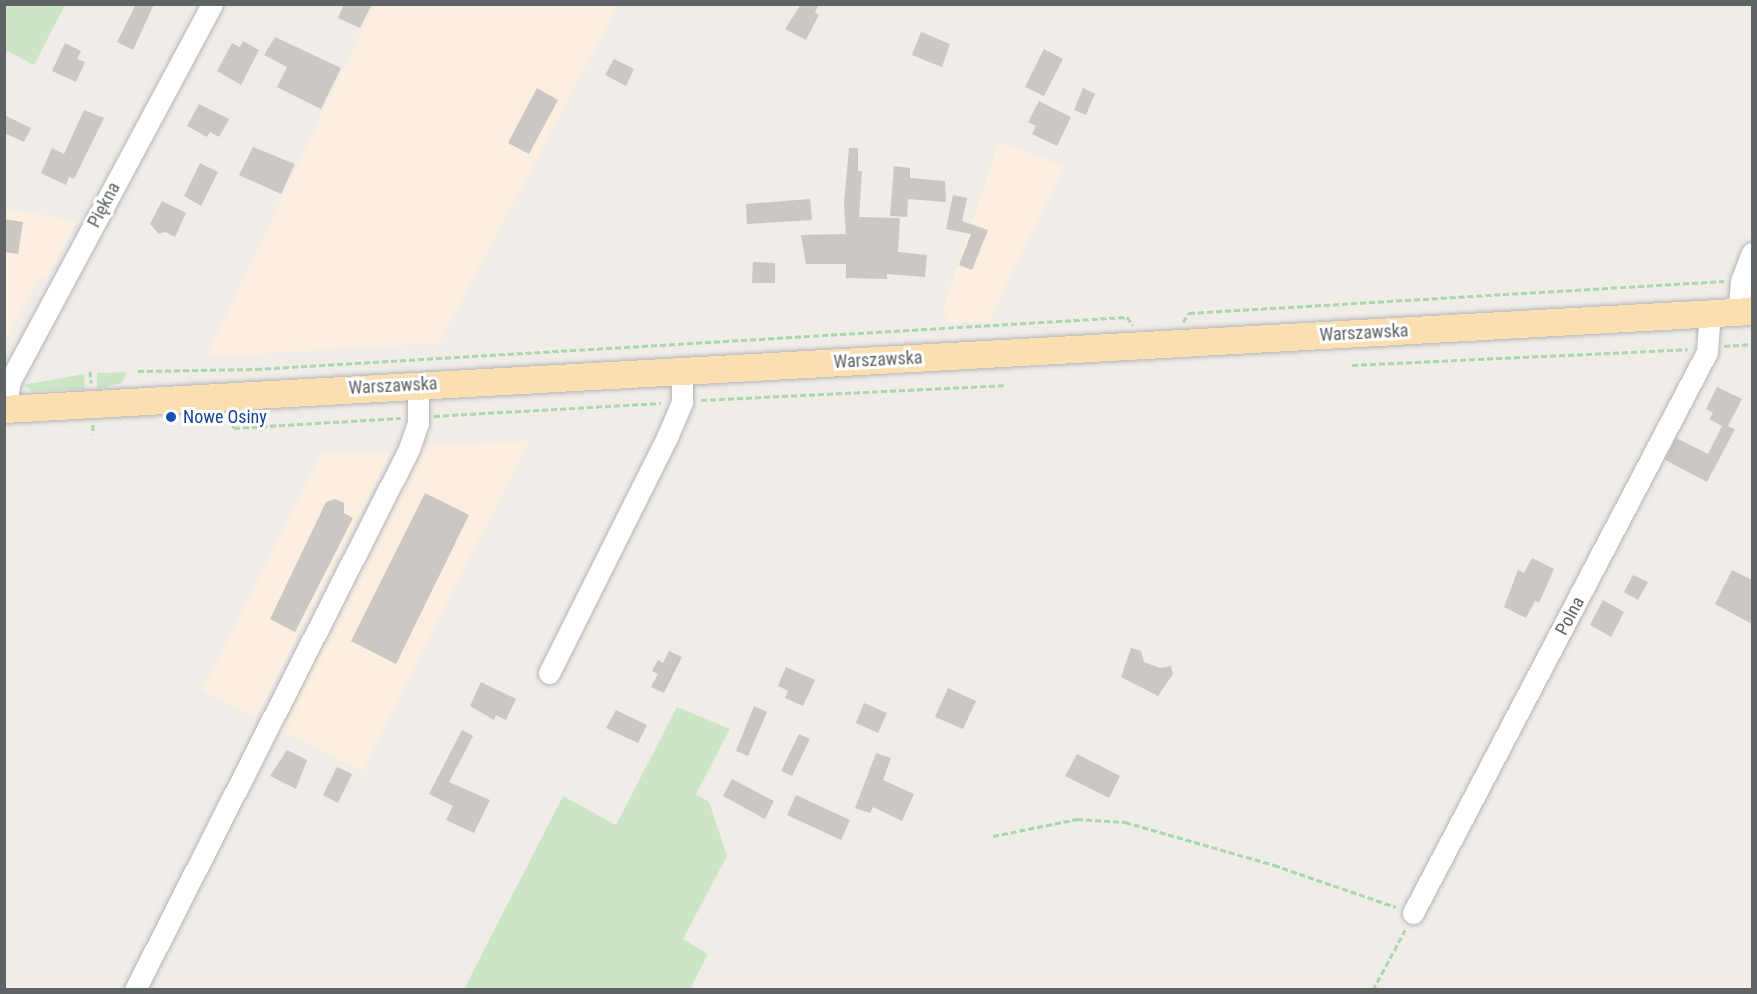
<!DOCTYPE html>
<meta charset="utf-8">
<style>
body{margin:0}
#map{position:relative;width:1757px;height:994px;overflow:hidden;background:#f0ece7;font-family:"Roboto Condensed",sans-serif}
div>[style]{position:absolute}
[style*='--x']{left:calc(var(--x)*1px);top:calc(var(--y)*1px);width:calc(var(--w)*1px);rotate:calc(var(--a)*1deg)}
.commercial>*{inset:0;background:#fcefdf}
.green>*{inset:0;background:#cce6c5}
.building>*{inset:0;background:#cbc7c4}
.path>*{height:3px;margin-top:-1.5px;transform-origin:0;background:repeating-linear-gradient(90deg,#a8d7aa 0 6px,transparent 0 9px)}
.roads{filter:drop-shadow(0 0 2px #b2b5b8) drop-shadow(0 0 2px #b2b5b8)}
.minor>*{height:21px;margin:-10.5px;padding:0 10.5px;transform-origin:10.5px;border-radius:10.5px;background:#fff}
.major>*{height:27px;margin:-13.5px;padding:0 13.5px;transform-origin:13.5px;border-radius:13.5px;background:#fbdfb0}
.dots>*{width:16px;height:16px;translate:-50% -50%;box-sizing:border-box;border:3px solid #fff;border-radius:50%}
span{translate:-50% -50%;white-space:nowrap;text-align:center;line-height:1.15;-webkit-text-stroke:6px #fff;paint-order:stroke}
.street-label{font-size:18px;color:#5e6366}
.transit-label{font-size:18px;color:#164399}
.left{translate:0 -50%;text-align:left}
.frame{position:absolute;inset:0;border:6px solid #5e6366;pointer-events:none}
</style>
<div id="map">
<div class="commercial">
<i style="clip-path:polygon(374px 5px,618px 5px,439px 343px,206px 357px)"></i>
<i style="clip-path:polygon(999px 142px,1064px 166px,989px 321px,949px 323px,943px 308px)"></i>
<i style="clip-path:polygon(5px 208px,71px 220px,75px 224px,46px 280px,39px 277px,5px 342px)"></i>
<i style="clip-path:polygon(529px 441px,362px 771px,278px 728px,423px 445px)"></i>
<i style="clip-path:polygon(323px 451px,391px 453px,256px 717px,202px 690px)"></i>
</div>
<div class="green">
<i style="clip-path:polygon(4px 5px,65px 5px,34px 65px,5px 50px)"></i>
<i style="clip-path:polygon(127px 372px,122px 383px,97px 389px,97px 373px)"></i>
<i style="clip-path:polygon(84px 374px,85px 389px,33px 391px,23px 385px)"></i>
<i style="clip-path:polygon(677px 707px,730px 729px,696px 794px,709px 802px,727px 856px,683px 939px,708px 954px,690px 989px,464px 989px,563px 796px,616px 825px)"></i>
</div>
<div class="building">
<i style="clip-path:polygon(136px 4px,154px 4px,133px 50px,117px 42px)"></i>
<i style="clip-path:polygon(344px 4px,372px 4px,360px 28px,338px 18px)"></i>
<i style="clip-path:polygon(801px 4px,819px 4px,815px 12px,819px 15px,806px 40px,785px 29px)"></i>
<i style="clip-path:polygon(921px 32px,950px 44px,942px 67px,912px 55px)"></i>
<i style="clip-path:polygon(275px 37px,341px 68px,321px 109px,277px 87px,287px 67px,264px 55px)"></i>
<i style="clip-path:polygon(243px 41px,259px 50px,241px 85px,217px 71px,232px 43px,240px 47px)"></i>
<i style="clip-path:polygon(65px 43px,81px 51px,77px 59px,85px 62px,76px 82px,52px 71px)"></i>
<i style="clip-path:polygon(1044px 49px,1063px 59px,1044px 96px,1025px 87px)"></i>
<i style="clip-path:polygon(614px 59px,634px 69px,626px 86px,605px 75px)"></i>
<i style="clip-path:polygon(537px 88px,558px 100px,529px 154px,508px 143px)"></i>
<i style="clip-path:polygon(1083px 88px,1095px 94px,1086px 115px,1074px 110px)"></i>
<i style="clip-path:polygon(1039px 101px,1071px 117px,1057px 146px,1032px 134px,1036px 126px,1028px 122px)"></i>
<i style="clip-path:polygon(199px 104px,229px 119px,219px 137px,210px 132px,207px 137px,187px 126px)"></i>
<i style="clip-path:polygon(84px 110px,104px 118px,74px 179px,69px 177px,66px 185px,41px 173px,52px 148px,64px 154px)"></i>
<i style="clip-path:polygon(4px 115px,31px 128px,24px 142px,4px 133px)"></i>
<i style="clip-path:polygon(253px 147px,295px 164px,281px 194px,239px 175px)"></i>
<i style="clip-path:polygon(849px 148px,858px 148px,858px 171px,862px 171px,859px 217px,900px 218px,898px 252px,927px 255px,925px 277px,887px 274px,887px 279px,846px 278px,846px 264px,806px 264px,801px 235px,846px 234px,844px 204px)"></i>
<i style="clip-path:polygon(200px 163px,218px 172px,201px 206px,184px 196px)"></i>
<i style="clip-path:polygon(894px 166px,910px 168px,910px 178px,945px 181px,946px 202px,908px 199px,907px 217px,890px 216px)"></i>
<i style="clip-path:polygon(953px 195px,967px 198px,962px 221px,988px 230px,972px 270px,959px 265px,971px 234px,946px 229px)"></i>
<i style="clip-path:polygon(810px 199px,812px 220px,747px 224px,746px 204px)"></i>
<i style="clip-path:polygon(162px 201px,186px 213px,175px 237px,165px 232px,159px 234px,150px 224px)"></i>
<i style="clip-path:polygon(4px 219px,23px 222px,18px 254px,4px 252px)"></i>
<i style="clip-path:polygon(753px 262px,775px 263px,775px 283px,752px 283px)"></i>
<i style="clip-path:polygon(1717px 387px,1742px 399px,1728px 426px,1735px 429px,1707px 482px,1665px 460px,1676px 438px,1708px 454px,1722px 426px,1709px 419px,1713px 413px,1706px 409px)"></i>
<i style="clip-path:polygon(425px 493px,469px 515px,396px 664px,351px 641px)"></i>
<i style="clip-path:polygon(335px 499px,344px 503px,344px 513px,353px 518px,295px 632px,270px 619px,326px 502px)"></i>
<i style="clip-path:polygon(1532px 558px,1554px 569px,1539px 603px,1535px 601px,1526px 618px,1504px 607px,1518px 570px,1524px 573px)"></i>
<i style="clip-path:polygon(1732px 570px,1752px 580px,1752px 624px,1715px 604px)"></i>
<i style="clip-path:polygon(1633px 575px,1648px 582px,1638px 600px,1624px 592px)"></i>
<i style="clip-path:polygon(1603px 600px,1624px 612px,1611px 637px,1590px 625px)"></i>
<i style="clip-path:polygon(1131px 648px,1141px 651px,1144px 662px,1160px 668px,1171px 666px,1173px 674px,1158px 696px,1121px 677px)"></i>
<i style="clip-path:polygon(669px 651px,682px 657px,664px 693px,651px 687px,658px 674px,652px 671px,658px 660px,663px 663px)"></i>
<i style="clip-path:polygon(786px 667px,815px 680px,803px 706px,785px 698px,788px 691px,778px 686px)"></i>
<i style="clip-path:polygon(481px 682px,516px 699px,506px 720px,496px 715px,494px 720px,470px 706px)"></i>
<i style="clip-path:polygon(948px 688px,976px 701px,963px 729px,935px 717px)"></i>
<i style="clip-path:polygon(864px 703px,887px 713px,878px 733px,856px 723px)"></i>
<i style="clip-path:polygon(754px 706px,767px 712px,748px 756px,736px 751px)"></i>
<i style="clip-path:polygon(616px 710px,647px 725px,638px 743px,606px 728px)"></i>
<i style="clip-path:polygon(462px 730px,473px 736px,449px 782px,490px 800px,474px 833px,446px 820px,453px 806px,429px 794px)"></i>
<i style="clip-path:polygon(799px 734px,810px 739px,792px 776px,781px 771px)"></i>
<i style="clip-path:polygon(287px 750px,307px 760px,296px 789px,270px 776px)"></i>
<i style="clip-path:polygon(876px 753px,891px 758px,883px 780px,914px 794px,902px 821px,873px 807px,870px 813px,855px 808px)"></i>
<i style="clip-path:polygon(1077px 754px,1120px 776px,1109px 798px,1065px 776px)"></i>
<i style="clip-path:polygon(337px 767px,352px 774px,338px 803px,323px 795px)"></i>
<i style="clip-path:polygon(732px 779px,774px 801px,765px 819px,723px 796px)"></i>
<i style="clip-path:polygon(796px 795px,850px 820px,841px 840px,787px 815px)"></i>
</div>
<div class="path">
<i style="--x:1183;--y:322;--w:11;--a:-56"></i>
<i style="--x:1189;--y:313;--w:536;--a:-3.42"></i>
<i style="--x:1724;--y:346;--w:28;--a:-4"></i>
<i style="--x:1352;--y:365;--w:336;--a:-2.7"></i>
<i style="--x:90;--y:371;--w:12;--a:85"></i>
<i style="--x:138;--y:371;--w:118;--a:-1"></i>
<i style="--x:256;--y:369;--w:873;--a:-3.42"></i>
<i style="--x:1127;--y:317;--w:10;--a:53"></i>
<i style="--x:701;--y:400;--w:303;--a:-2.8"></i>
<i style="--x:228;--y:416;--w:13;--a:63"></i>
<i style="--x:234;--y:428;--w:167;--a:-3.4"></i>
<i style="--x:434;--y:416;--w:227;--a:-3.3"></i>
<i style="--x:93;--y:424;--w:10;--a:90"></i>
<i style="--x:993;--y:836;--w:86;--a:-11.4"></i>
<i style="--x:1077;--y:819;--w:48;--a:3.6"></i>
<i style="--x:1125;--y:822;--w:155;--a:16.1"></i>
<i style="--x:1274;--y:865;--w:129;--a:19"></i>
<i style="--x:1373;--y:990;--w:68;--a:-61.9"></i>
</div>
<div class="roads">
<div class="minor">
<i style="--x:1738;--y:312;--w:31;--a:-84"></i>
<i style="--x:1741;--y:281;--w:30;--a:-69"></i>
<i style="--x:5;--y:409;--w:28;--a:-80"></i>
<i style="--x:10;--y:381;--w:428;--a:-61.8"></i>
<i style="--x:549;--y:673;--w:266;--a:-63.4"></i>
<i style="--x:668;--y:435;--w:36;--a:-67"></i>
<i style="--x:682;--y:402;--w:31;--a:-90"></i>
<i style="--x:1413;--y:913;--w:633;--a:-62.34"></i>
<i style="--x:1707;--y:352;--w:39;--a:-86"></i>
<i style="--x:135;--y:990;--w:606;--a:-63.14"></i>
<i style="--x:409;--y:449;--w:28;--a:-71"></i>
<i style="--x:418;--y:423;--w:38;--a:-90"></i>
</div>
<div class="major">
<i style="--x:4;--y:409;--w:1751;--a:-3.21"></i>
</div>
</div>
<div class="dots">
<i style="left:171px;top:417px;background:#1a4fb4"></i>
</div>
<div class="street-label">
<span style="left:104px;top:205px;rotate:-62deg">Piękna</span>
<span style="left:1364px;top:333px;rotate:-3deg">Warszawska</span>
<span style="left:878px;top:360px;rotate:-3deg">Warszawska</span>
<span style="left:393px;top:386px;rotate:-3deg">Warszawska</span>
<span style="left:1570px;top:616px;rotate:-62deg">Polna</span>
</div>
<div class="transit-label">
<span class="left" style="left:183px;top:417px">Nowe Osiny</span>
</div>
<div class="frame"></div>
</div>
